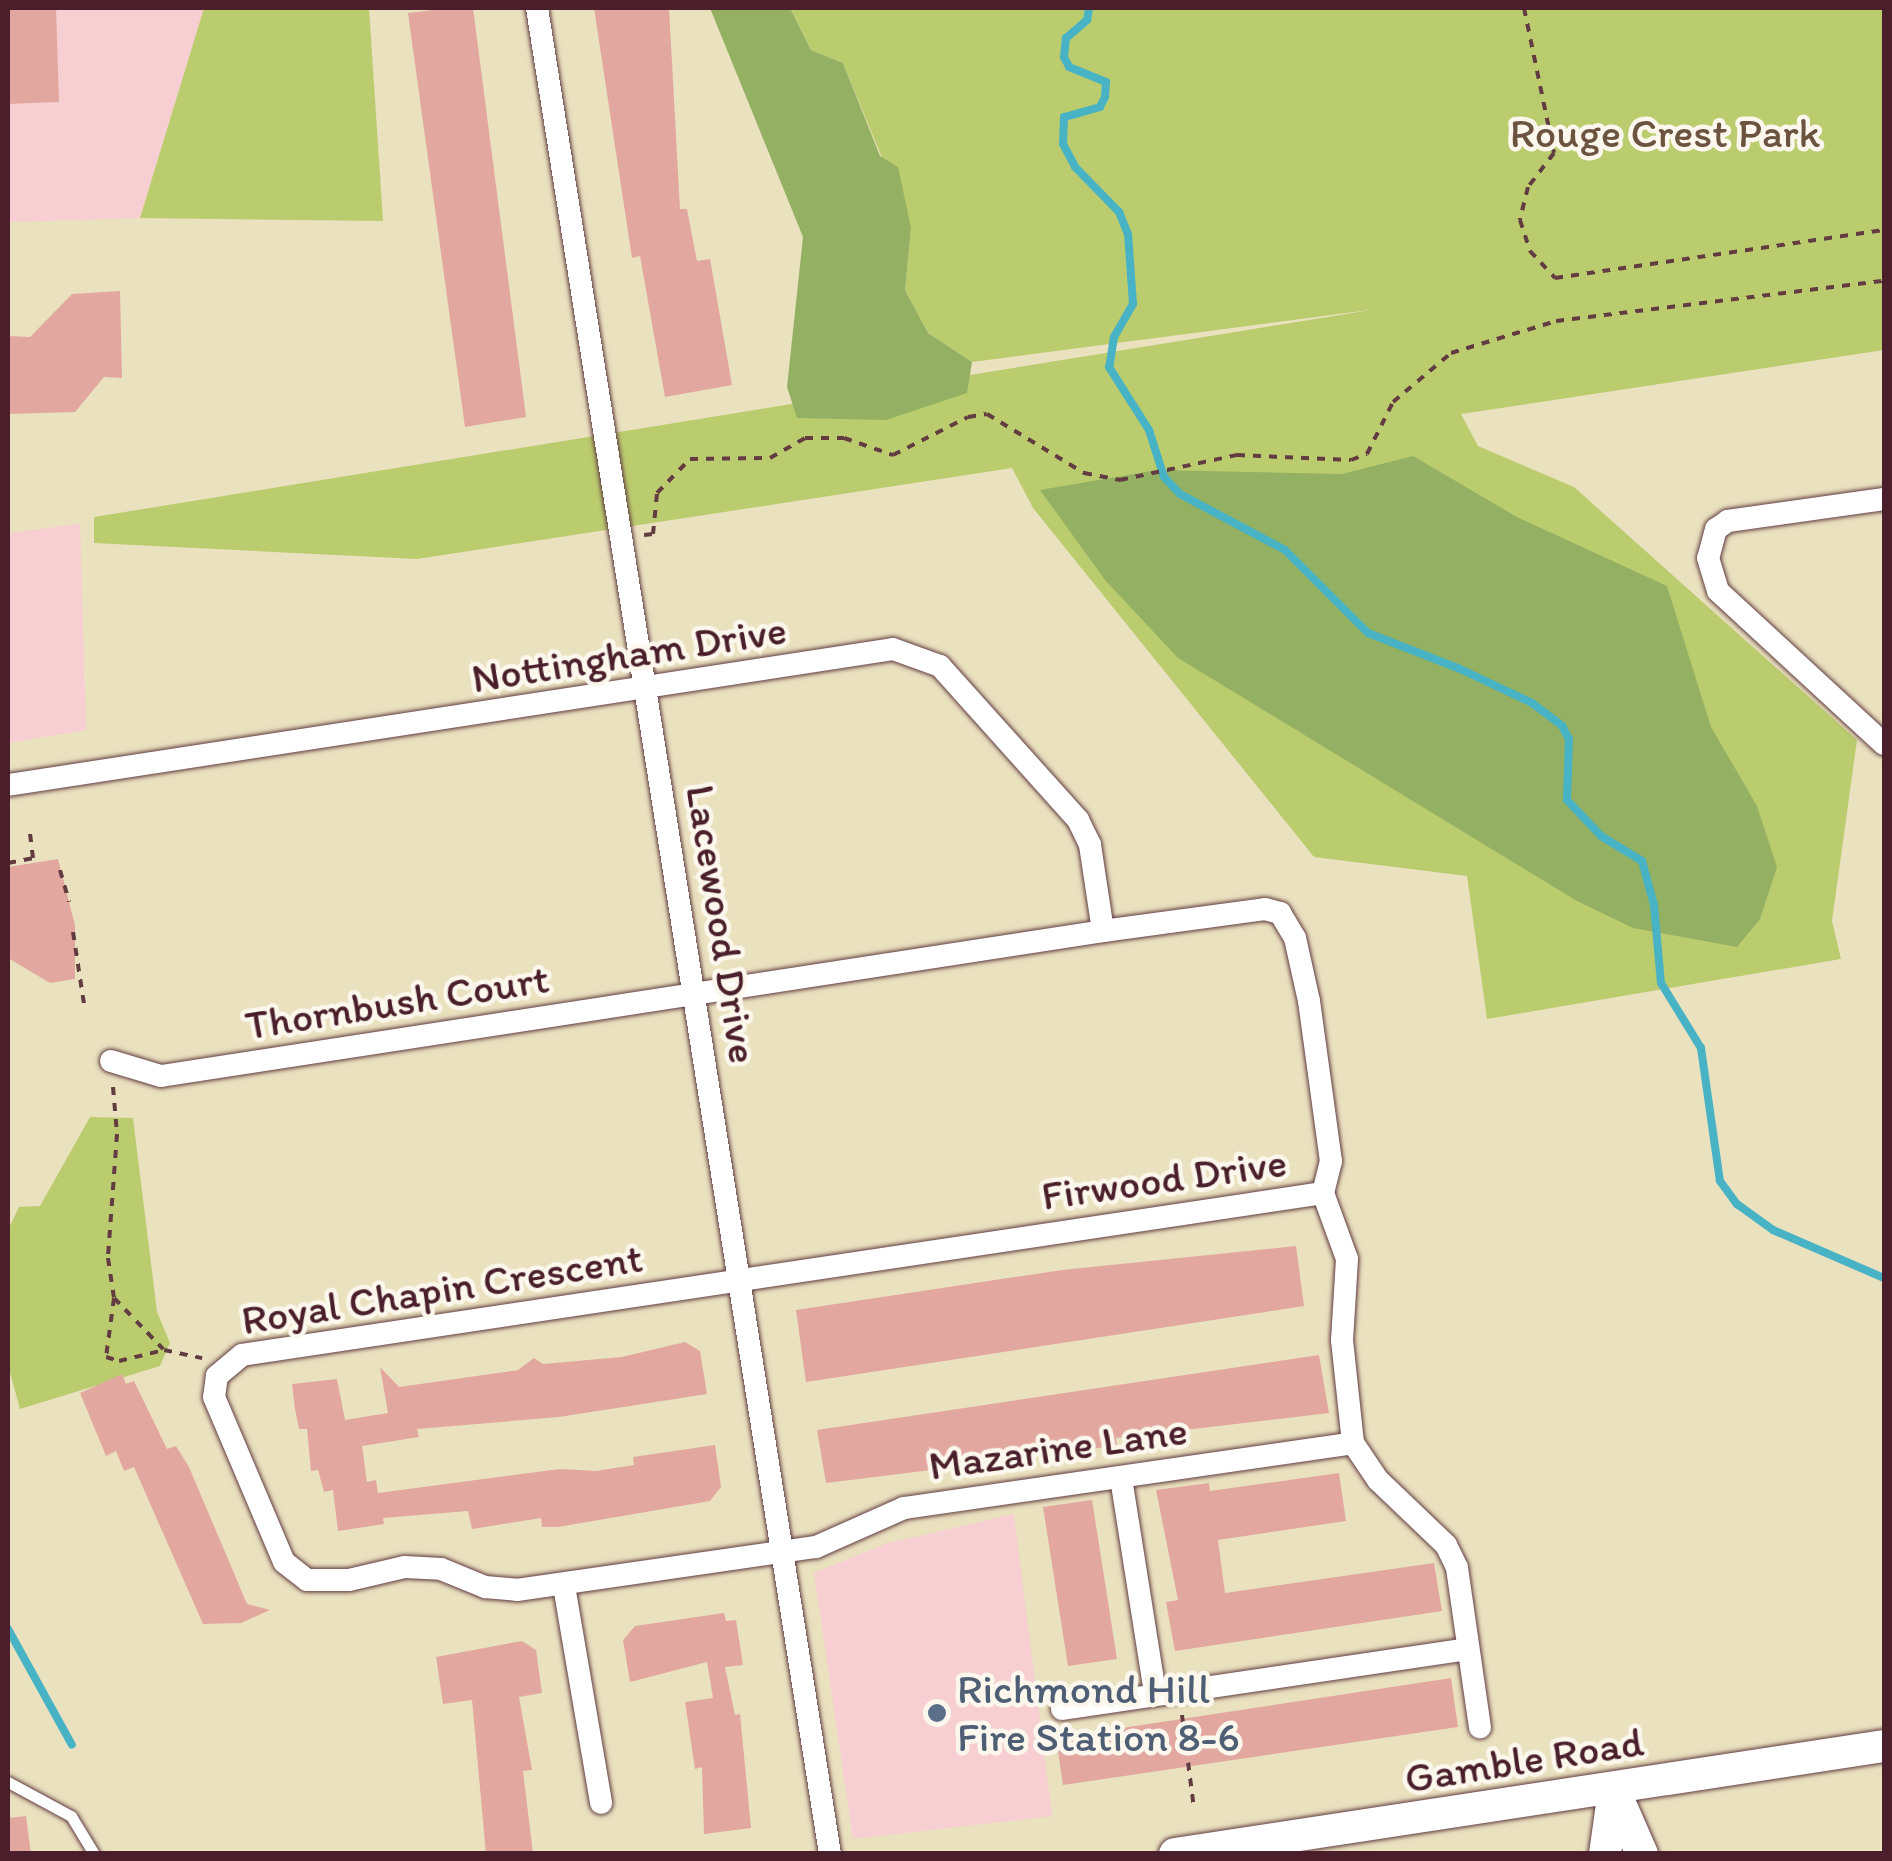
<!DOCTYPE html>
<style>
body{margin:0}
#map{position:relative;width:1892px;height:1861px;overflow:hidden;background:#eae1bf;font-family:Itim,sans-serif}
div>[style]{position:absolute}
[style*='--x']{left:calc(var(--x)*1px);top:calc(var(--y)*1px);width:calc(var(--w)*1px);rotate:calc(var(--a)*1deg)}
.built>*{inset:0;background:#f7cfd3}
.green>*{inset:0;background:#bbcc6f}
.forest>*{inset:0;background:#94b062}
.stream>*{height:8px;margin:-4px;padding:0 4px;transform-origin:4px;border-radius:4px;background:#47b3c5}
.building>*{inset:0;background:#e2a8a0}
.path>*{height:4px;margin-top:-2px;transform-origin:0;background:repeating-linear-gradient(90deg,#623c41 0 8px,transparent 0 16px)}
.roads{filter:drop-shadow(0 0 2px #623c41) drop-shadow(0 0 2px #623c41)}
.lane>*{height:11px;margin:-5.5px;padding:0 5.5px;transform-origin:5.5px;border-radius:5.5px;background:#fff}
.street>*{height:22px;margin:-11px;padding:0 11px;transform-origin:11px;border-radius:11px;background:#fff}
.secondary>*{height:32px;margin:-16px;padding:0 16px;transform-origin:16px;border-radius:16px;background:#fff}
.dots>*{width:28px;height:28px;translate:-50% -50%;box-sizing:border-box;border:5px solid #fbf7ec;border-radius:50%}
span{translate:-50% -50%;white-space:nowrap;text-align:center;line-height:1.15;-webkit-text-stroke:9px #fbf7ec;paint-order:stroke}
.park-label{font-size:42px;color:#6c533f}
.street-label{font-size:42px;color:#4a1f2b}
.service-label{font-size:42px;color:#4e5e75}
.left{translate:0 -50%;text-align:left}
.frame{position:absolute;inset:0;border:10px solid #4a1f2b;pointer-events:none}
</style>
<div id="map">
<div class="built">
<i style="clip-path:polygon(8px 8px,204px 8px,140px 218px,8px 222px)"></i>
<i style="clip-path:polygon(80px 524px,86px 730px,8px 743px,8px 533px)"></i>
<i style="clip-path:polygon(1014px 1514px,1052px 1816px,853px 1839px,814px 1573px,885px 1544px)"></i>
</div>
<div class="green">
<i style="clip-path:polygon(204px 8px,369px 8px,383px 221px,140px 218px)"></i>
<i style="clip-path:polygon(790px 8px,1884px 8px,1884px 350px,1461px 414px,1478px 446px,1574px 487px,1857px 740px,1832px 921px,1841px 959px,1487px 1019px,1467px 876px,1314px 857px,1033px 508px,1012px 468px,417px 559px,94px 543px,94px 517px,1377px 309px,972px 362px,928px 333px,905px 290px,911px 228px,843px 63px,811px 50px)"></i>
<i style="clip-path:polygon(90px 1117px,133px 1118px,157px 1312px,170px 1343px,160px 1366px,20px 1409px,8px 1365px,8px 1230px,19px 1207px,40px 1206px)"></i>
</div>
<div class="forest">
<i style="clip-path:polygon(710px 8px,790px 8px,811px 50px,843px 63px,880px 156px,898px 167px,911px 228px,905px 290px,928px 333px,972px 362px,967px 393px,886px 420px,797px 418px,787px 387px,803px 237px)"></i>
<i style="clip-path:polygon(1413px 456px,1517px 517px,1667px 586px,1711px 727px,1757px 806px,1777px 867px,1760px 919px,1737px 947px,1633px 928px,1577px 901px,1178px 658px,1105px 580px,1040px 490px,1157px 470px,1342px 474px)"></i>
</div>
<div class="stream">
<i style="--x:1089;--y:8;--w:12;--a:99"></i>
<i style="--x:1087;--y:20;--w:28;--a:139"></i>
<i style="--x:1066;--y:38;--w:19;--a:96"></i>
<i style="--x:1064;--y:57;--w:11;--a:63"></i>
<i style="--x:1069;--y:67;--w:40;--a:22"></i>
<i style="--x:1106;--y:82;--w:15;--a:94"></i>
<i style="--x:1105;--y:97;--w:11;--a:117"></i>
<i style="--x:1100;--y:107;--w:37;--a:164"></i>
<i style="--x:1064;--y:117;--w:27;--a:92"></i>
<i style="--x:1063;--y:144;--w:26;--a:62"></i>
<i style="--x:1075;--y:167;--w:63;--a:45.6"></i>
<i style="--x:1119;--y:212;--w:24;--a:68"></i>
<i style="--x:1128;--y:234;--w:70;--a:85.9"></i>
<i style="--x:1133;--y:304;--w:38;--a:120"></i>
<i style="--x:1114;--y:337;--w:30;--a:99"></i>
<i style="--x:1109;--y:367;--w:75;--a:57.6"></i>
<i style="--x:1149;--y:430;--w:49;--a:72.3"></i>
<i style="--x:1164;--y:477;--w:23;--a:47"></i>
<i style="--x:1180;--y:494;--w:119;--a:28.1"></i>
<i style="--x:1285;--y:550;--w:117;--a:45"></i>
<i style="--x:1368;--y:633;--w:97;--a:21.3"></i>
<i style="--x:1458;--y:668;--w:82;--a:25.3"></i>
<i style="--x:1532;--y:703;--w:38;--a:37"></i>
<i style="--x:1562;--y:726;--w:15;--a:62"></i>
<i style="--x:1569;--y:739;--w:61;--a:91.9"></i>
<i style="--x:1567;--y:800;--w:50;--a:46.6"></i>
<i style="--x:1601;--y:836;--w:48;--a:31.4"></i>
<i style="--x:1642;--y:861;--w:46;--a:74.7"></i>
<i style="--x:1654;--y:905;--w:78;--a:84.9"></i>
<i style="--x:1661;--y:983;--w:76;--a:58.4"></i>
<i style="--x:1701;--y:1048;--w:134;--a:81.9"></i>
<i style="--x:1720;--y:1181;--w:29;--a:54"></i>
<i style="--x:1737;--y:1204;--w:44;--a:35.8"></i>
<i style="--x:1773;--y:1230;--w:121;--a:23.4"></i>
<i style="--x:8;--y:1629;--w:132;--a:61.1"></i>
</div>
<div class="building">
<i style="clip-path:polygon(8px 8px,56px 8px,59px 102px,8px 104px)"></i>
<i style="clip-path:polygon(450px 8px,473px 8px,526px 417px,465px 427px,408px 13px)"></i>
<i style="clip-path:polygon(594px 8px,669px 8px,680px 209px,687px 209px,697px 261px,710px 259px,732px 385px,665px 397px,640px 256px,632px 258px)"></i>
<i style="clip-path:polygon(120px 291px,122px 378px,104px 377px,75px 412px,8px 414px,8px 336px,30px 337px,72px 294px)"></i>
<i style="clip-path:polygon(58px 859px,75px 925px,75px 979px,50px 983px,8px 958px,8px 867px)"></i>
<i style="clip-path:polygon(1296px 1246px,1304px 1306px,806px 1382px,796px 1310px,1062px 1270px)"></i>
<i style="clip-path:polygon(685px 1342px,700px 1351px,707px 1394px,559px 1417px,417px 1429px,419px 1437px,362px 1446px,367px 1482px,376px 1480px,378px 1493px,560px 1469px,596px 1471px,634px 1465px,633px 1457px,715px 1445px,721px 1487px,710px 1501px,558px 1527px,542px 1527px,541px 1518px,472px 1529px,468px 1511px,383px 1518px,384px 1524px,338px 1531px,333px 1490px,324px 1492px,318px 1470px,311px 1471px,307px 1429px,299px 1429px,295px 1409px,292px 1384px,337px 1379px,345px 1420px,388px 1413px,380px 1367px,399px 1387px,518px 1370px,534px 1358px,543px 1364px,622px 1357px)"></i>
<i style="clip-path:polygon(1319px 1355px,1329px 1413px,1116px 1438px,1117px 1445px,1092px 1449px,1090px 1440px,1021px 1454px,1021px 1459px,826px 1483px,817px 1430px)"></i>
<i style="clip-path:polygon(122px 1374px,126px 1384px,134px 1381px,167px 1449px,176px 1446px,189px 1467px,247px 1604px,270px 1610px,241px 1623px,203px 1624px,134px 1467px,124px 1471px,116px 1451px,106px 1456px,80px 1393px)"></i>
<i style="clip-path:polygon(1339px 1473px,1346px 1521px,1218px 1540px,1225px 1593px,1434px 1563px,1442px 1611px,1175px 1651px,1166px 1602px,1178px 1600px,1156px 1490px,1209px 1483px,1210px 1491px)"></i>
<i style="clip-path:polygon(1092px 1500px,1117px 1659px,1068px 1666px,1043px 1507px)"></i>
<i style="clip-path:polygon(724px 1613px,726px 1621px,736px 1620px,743px 1665px,725px 1667px,735px 1715px,740px 1714px,751px 1828px,704px 1834px,702px 1767px,695px 1769px,685px 1702px,713px 1698px,707px 1662px,630px 1682px,623px 1640px,635px 1626px)"></i>
<i style="clip-path:polygon(522px 1641px,536px 1650px,542px 1693px,519px 1697px,532px 1770px,523px 1771px,533px 1854px,486px 1854px,472px 1700px,443px 1704px,436px 1657px)"></i>
<i style="clip-path:polygon(1451px 1678px,1458px 1727px,1063px 1785px,1056px 1738px)"></i>
<i style="clip-path:polygon(26px 1816px,31px 1854px,8px 1854px,8px 1818px)"></i>
</div>
<div class="path">
<i style="--x:1524;--y:8;--w:148;--a:78.3"></i>
<i style="--x:1554;--y:153;--w:43;--a:127.4"></i>
<i style="--x:1528;--y:187;--w:34;--a:104"></i>
<i style="--x:1520;--y:220;--w:33;--a:72"></i>
<i style="--x:1530;--y:251;--w:37;--a:47"></i>
<i style="--x:1555;--y:278;--w:332;--a:-8.3"></i>
<i style="--x:644;--y:535;--w:9;--a:-6"></i>
<i style="--x:653;--y:534;--w:41;--a:-84.4"></i>
<i style="--x:657;--y:493;--w:47;--a:-45.9"></i>
<i style="--x:690;--y:459;--w:80;--a:-0.7"></i>
<i style="--x:770;--y:458;--w:40;--a:-29.7"></i>
<i style="--x:805;--y:438;--w:39;--a:0"></i>
<i style="--x:844;--y:438;--w:52;--a:19.1"></i>
<i style="--x:893;--y:455;--w:84;--a:-26.9"></i>
<i style="--x:968;--y:417;--w:19;--a:-9"></i>
<i style="--x:987;--y:414;--w:114;--a:31.3"></i>
<i style="--x:1084;--y:473;--w:37;--a:11"></i>
<i style="--x:1120;--y:480;--w:120;--a:-12.1"></i>
<i style="--x:1237;--y:455;--w:114;--a:2.5"></i>
<i style="--x:1351;--y:460;--w:17;--a:-21"></i>
<i style="--x:1367;--y:454;--w:58;--a:-63.4"></i>
<i style="--x:1393;--y:402;--w:76;--a:-40.2"></i>
<i style="--x:1451;--y:353;--w:110;--a:-16.9"></i>
<i style="--x:1556;--y:321;--w:330;--a:-7"></i>
<i style="--x:8;--y:863;--w:25;--a:-11"></i>
<i style="--x:33;--y:858;--w:25;--a:-97"></i>
<i style="--x:60;--y:870;--w:33;--a:74"></i>
<i style="--x:73;--y:932;--w:79;--a:81.3"></i>
<i style="--x:113;--y:1087;--w:47;--a:85.1"></i>
<i style="--x:117;--y:1134;--w:124;--a:94.2"></i>
<i style="--x:108;--y:1258;--w:40;--a:81.5"></i>
<i style="--x:114;--y:1298;--w:60;--a:97.7"></i>
<i style="--x:106;--y:1357;--w:14;--a:17"></i>
<i style="--x:119;--y:1361;--w:46;--a:-13.7"></i>
<i style="--x:164;--y:1350;--w:39;--a:12"></i>
<i style="--x:114;--y:1298;--w:71;--a:46.1"></i>
<i style="--x:1182;--y:1715;--w:95;--a:82.7"></i>
</div>
<div class="roads">
<div class="lane">
<i style="--x:8;--y:1782;--w:72;--a:28.4"></i>
<i style="--x:71;--y:1816;--w:44;--a:58.8"></i>
</div>
<div class="street">
<i style="--x:537;--y:8;--w:1869;--a:80.98"></i>
<i style="--x:1884;--y:499;--w:158;--a:172"></i>
<i style="--x:1728;--y:521;--w:14;--a:146"></i>
<i style="--x:1716;--y:529;--w:30;--a:105"></i>
<i style="--x:1708;--y:558;--w:34;--a:73"></i>
<i style="--x:1718;--y:591;--w:226;--a:42.7"></i>
<i style="--x:8;--y:785;--w:895;--a:-8.74"></i>
<i style="--x:893;--y:649;--w:50;--a:19.9"></i>
<i style="--x:940;--y:666;--w:207;--a:48.1"></i>
<i style="--x:1078;--y:820;--w:28;--a:64"></i>
<i style="--x:1090;--y:845;--w:87;--a:81.4"></i>
<i style="--x:111;--y:1061;--w:52;--a:16.7"></i>
<i style="--x:161;--y:1076;--w:953;--a:-8.75"></i>
<i style="--x:1103;--y:931;--w:163;--a:-7.7"></i>
<i style="--x:1265;--y:909;--w:16;--a:15"></i>
<i style="--x:1280;--y:913;--w:29;--a:59"></i>
<i style="--x:1295;--y:938;--w:65;--a:77.5"></i>
<i style="--x:1309;--y:1001;--w:162;--a:82.2"></i>
<i style="--x:1331;--y:1161;--w:33;--a:104"></i>
<i style="--x:1323;--y:1193;--w:1093;--a:171.48"></i>
<i style="--x:242;--y:1355;--w:33;--a:140"></i>
<i style="--x:217;--y:1376;--w:21;--a:98"></i>
<i style="--x:214;--y:1397;--w:179;--a:67"></i>
<i style="--x:284;--y:1562;--w:29;--a:38"></i>
<i style="--x:307;--y:1580;--w:42;--a:0"></i>
<i style="--x:349;--y:1580;--w:57;--a:-13.1"></i>
<i style="--x:405;--y:1567;--w:36;--a:3"></i>
<i style="--x:441;--y:1569;--w:48;--a:22.2"></i>
<i style="--x:485;--y:1587;--w:32;--a:5"></i>
<i style="--x:517;--y:1590;--w:302;--a:-8.2"></i>
<i style="--x:816;--y:1547;--w:96;--a:-23.9"></i>
<i style="--x:904;--y:1508;--w:454;--a:-8.2"></i>
<i style="--x:1323;--y:1193;--w:70;--a:70"></i>
<i style="--x:1347;--y:1259;--w:81;--a:93.5"></i>
<i style="--x:1342;--y:1340;--w:104;--a:83.9"></i>
<i style="--x:1353;--y:1443;--w:45;--a:56"></i>
<i style="--x:1378;--y:1480;--w:94;--a:43.7"></i>
<i style="--x:1446;--y:1545;--w:25;--a:64"></i>
<i style="--x:1457;--y:1568;--w:161;--a:81.8"></i>
<i style="--x:1121;--y:1478;--w:218;--a:81"></i>
<i style="--x:564;--y:1586;--w:220;--a:80.3"></i>
<i style="--x:1062;--y:1709;--w:409;--a:-8.4"></i>
</div>
<div class="secondary">
<i style="--x:1614;--y:1790;--w:70;--a:66.4"></i>
<i style="--x:1175;--y:1854;--w:717;--a:-8.66"></i>
<i style="--x:1605;--y:1854;--w:65;--a:-82"></i>
</div>
</div>
<div class="dots">
<i style="left:937px;top:1713px;background:#5c6f8a"></i>
</div>
<div class="park-label">
<span style="left:1665px;top:133px">Rouge Crest Park</span>
</div>
<div class="street-label">
<span style="left:629px;top:654px;rotate:-9deg">Nottingham Drive</span>
<span style="left:722px;top:924px;rotate:81deg">Lacewood Drive</span>
<span style="left:397px;top:1002px;rotate:-9deg">Thornbush Court</span>
<span style="left:1164px;top:1179px;rotate:-8deg">Firwood Drive</span>
<span style="left:442px;top:1289px;rotate:-9deg">Royal Chapin Crescent</span>
<span style="left:1058px;top:1448px;rotate:-8deg">Mazarine Lane</span>
<span style="left:1524px;top:1760px;rotate:-9deg">Gamble Road</span>
</div>
<div class="service-label">
<span class="left" style="left:957px;top:1713px">Richmond Hill<br>Fire Station 8-6</span>
</div>
<div class="frame"></div>
</div>
